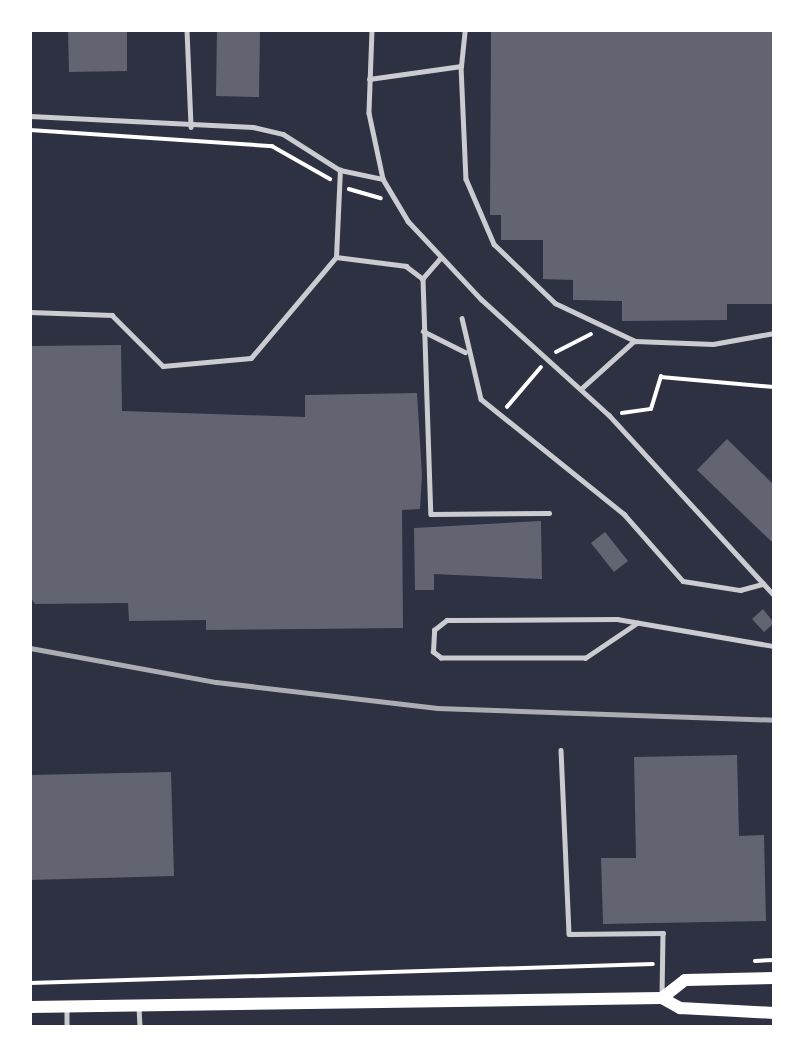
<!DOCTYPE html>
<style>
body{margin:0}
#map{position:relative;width:804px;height:1057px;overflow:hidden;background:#2d3142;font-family:"Archivo Narrow",sans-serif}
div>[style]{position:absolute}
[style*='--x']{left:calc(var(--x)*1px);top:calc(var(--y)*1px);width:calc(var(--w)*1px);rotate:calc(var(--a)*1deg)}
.building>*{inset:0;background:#626471}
.path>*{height:3.5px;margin:-1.75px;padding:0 1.75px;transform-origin:1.75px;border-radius:1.75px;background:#fff}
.service>*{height:4.5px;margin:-2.25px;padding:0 2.25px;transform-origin:2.25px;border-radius:2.25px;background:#caccd0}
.secondary>*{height:12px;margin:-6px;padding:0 6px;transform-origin:6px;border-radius:6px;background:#fff}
.rail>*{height:5px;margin:-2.5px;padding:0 2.5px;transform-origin:2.5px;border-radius:2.5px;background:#abadb3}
span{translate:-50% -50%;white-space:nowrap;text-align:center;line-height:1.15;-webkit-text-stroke:6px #fff;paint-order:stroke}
.frame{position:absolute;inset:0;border:32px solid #fff;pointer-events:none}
</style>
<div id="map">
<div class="building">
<i style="clip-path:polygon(68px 30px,127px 30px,127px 71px,69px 72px)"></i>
<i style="clip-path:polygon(217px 30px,260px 30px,259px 97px,216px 96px)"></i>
<i style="clip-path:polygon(491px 30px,774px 30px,774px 304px,727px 304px,727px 320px,622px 321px,622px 301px,573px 300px,573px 280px,543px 279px,543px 240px,501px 240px,501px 215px,490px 215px)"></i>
<i style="clip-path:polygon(121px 345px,122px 411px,305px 417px,305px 395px,417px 393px,422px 475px,420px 509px,402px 510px,403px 628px,206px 630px,206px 620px,129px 621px,128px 603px,35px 604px,30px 597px,31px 346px)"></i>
<i style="clip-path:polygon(727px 439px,774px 485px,774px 544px,697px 470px)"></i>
<i style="clip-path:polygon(541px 521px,542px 579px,434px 574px,434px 590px,415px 590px,414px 528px)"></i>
<i style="clip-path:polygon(605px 532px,628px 561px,614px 572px,591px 543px)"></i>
<i style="clip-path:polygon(763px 609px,774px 623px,764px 632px,752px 619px)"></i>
<i style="clip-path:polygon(737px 755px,739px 836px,764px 835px,766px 921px,603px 924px,601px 858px,636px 858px,634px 757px)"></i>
<i style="clip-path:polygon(171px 772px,174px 876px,30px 880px,30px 775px)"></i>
</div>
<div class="path">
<i style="--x:30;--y:130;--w:243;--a:3.8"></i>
<i style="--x:272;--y:146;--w:67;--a:29.6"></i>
<i style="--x:349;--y:189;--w:33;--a:16"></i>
<i style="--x:556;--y:352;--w:39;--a:-27"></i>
<i style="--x:507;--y:407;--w:52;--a:-49.6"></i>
<i style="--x:622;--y:413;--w:29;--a:-8"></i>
<i style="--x:651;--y:409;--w:34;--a:-73"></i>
<i style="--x:661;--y:377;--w:113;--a:5.1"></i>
<i style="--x:755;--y:961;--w:19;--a:-3"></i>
<i style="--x:30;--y:983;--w:623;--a:-1.75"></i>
</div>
<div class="service">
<i style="--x:187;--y:30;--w:97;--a:87.6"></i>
<i style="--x:372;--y:30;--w:83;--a:92.1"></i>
<i style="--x:369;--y:113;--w:67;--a:78"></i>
<i style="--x:383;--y:179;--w:49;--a:59.2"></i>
<i style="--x:408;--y:221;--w:107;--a:46.9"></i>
<i style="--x:481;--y:299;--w:173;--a:42.2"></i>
<i style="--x:609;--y:415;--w:244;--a:47.5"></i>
<i style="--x:461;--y:66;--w:113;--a:87.5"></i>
<i style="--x:466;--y:179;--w:71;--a:66.7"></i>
<i style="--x:494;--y:244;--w:85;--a:44"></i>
<i style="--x:555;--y:303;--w:89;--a:25.4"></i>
<i style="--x:635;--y:341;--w:78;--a:2.2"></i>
<i style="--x:713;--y:344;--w:62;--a:-10.2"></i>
<i style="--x:369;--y:79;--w:93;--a:-8"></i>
<i style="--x:461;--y:66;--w:36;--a:-84"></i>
<i style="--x:30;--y:116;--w:223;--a:2.8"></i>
<i style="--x:253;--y:127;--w:31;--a:13"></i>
<i style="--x:283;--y:134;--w:67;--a:32.3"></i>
<i style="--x:340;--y:170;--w:44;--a:11.8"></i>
<i style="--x:336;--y:257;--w:71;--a:7.3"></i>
<i style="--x:406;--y:266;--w:21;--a:37"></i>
<i style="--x:441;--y:258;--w:28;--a:131"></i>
<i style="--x:423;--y:279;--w:235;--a:88.1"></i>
<i style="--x:431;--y:514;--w:118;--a:-0.5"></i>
<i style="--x:30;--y:312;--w:82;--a:2.1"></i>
<i style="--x:112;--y:315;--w:72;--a:45"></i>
<i style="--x:163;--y:366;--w:88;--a:-5.2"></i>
<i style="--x:251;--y:358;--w:132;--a:-49.9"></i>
<i style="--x:336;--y:257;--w:87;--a:-87.4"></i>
<i style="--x:462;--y:318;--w:83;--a:76.8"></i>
<i style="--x:481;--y:399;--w:184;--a:38.8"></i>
<i style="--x:624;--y:514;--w:89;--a:48.6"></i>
<i style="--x:683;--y:581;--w:58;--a:9"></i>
<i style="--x:740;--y:590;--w:24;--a:-15"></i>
<i style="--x:423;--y:331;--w:47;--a:26.6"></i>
<i style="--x:582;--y:388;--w:70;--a:-42.1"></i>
<i style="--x:638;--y:623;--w:63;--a:146.1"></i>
<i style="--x:586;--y:658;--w:145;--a:180"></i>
<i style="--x:441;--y:658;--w:10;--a:-143"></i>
<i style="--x:433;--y:652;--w:22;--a:-87"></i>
<i style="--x:434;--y:630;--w:16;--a:-38"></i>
<i style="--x:447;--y:620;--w:170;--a:-0.3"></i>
<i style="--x:617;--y:619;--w:159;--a:9.8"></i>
<i style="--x:561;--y:750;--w:184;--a:87.5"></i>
<i style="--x:569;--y:934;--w:94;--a:-0.6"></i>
<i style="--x:663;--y:933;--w:61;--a:90.9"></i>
<i style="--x:67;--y:1007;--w:20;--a:90"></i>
<i style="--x:139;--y:1007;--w:20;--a:87"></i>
</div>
<div class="secondary">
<i style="--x:662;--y:998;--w:29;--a:-38"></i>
<i style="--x:685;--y:980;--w:89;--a:-1.3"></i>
<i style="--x:30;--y:1007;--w:632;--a:-0.82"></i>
<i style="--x:662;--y:998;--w:21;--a:29"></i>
<i style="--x:680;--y:1008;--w:94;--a:3"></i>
</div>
<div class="rail">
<i style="--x:30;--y:648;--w:189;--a:10.4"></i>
<i style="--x:216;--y:682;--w:223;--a:6.7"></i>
<i style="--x:437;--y:708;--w:337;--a:2"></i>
</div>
<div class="frame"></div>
</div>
